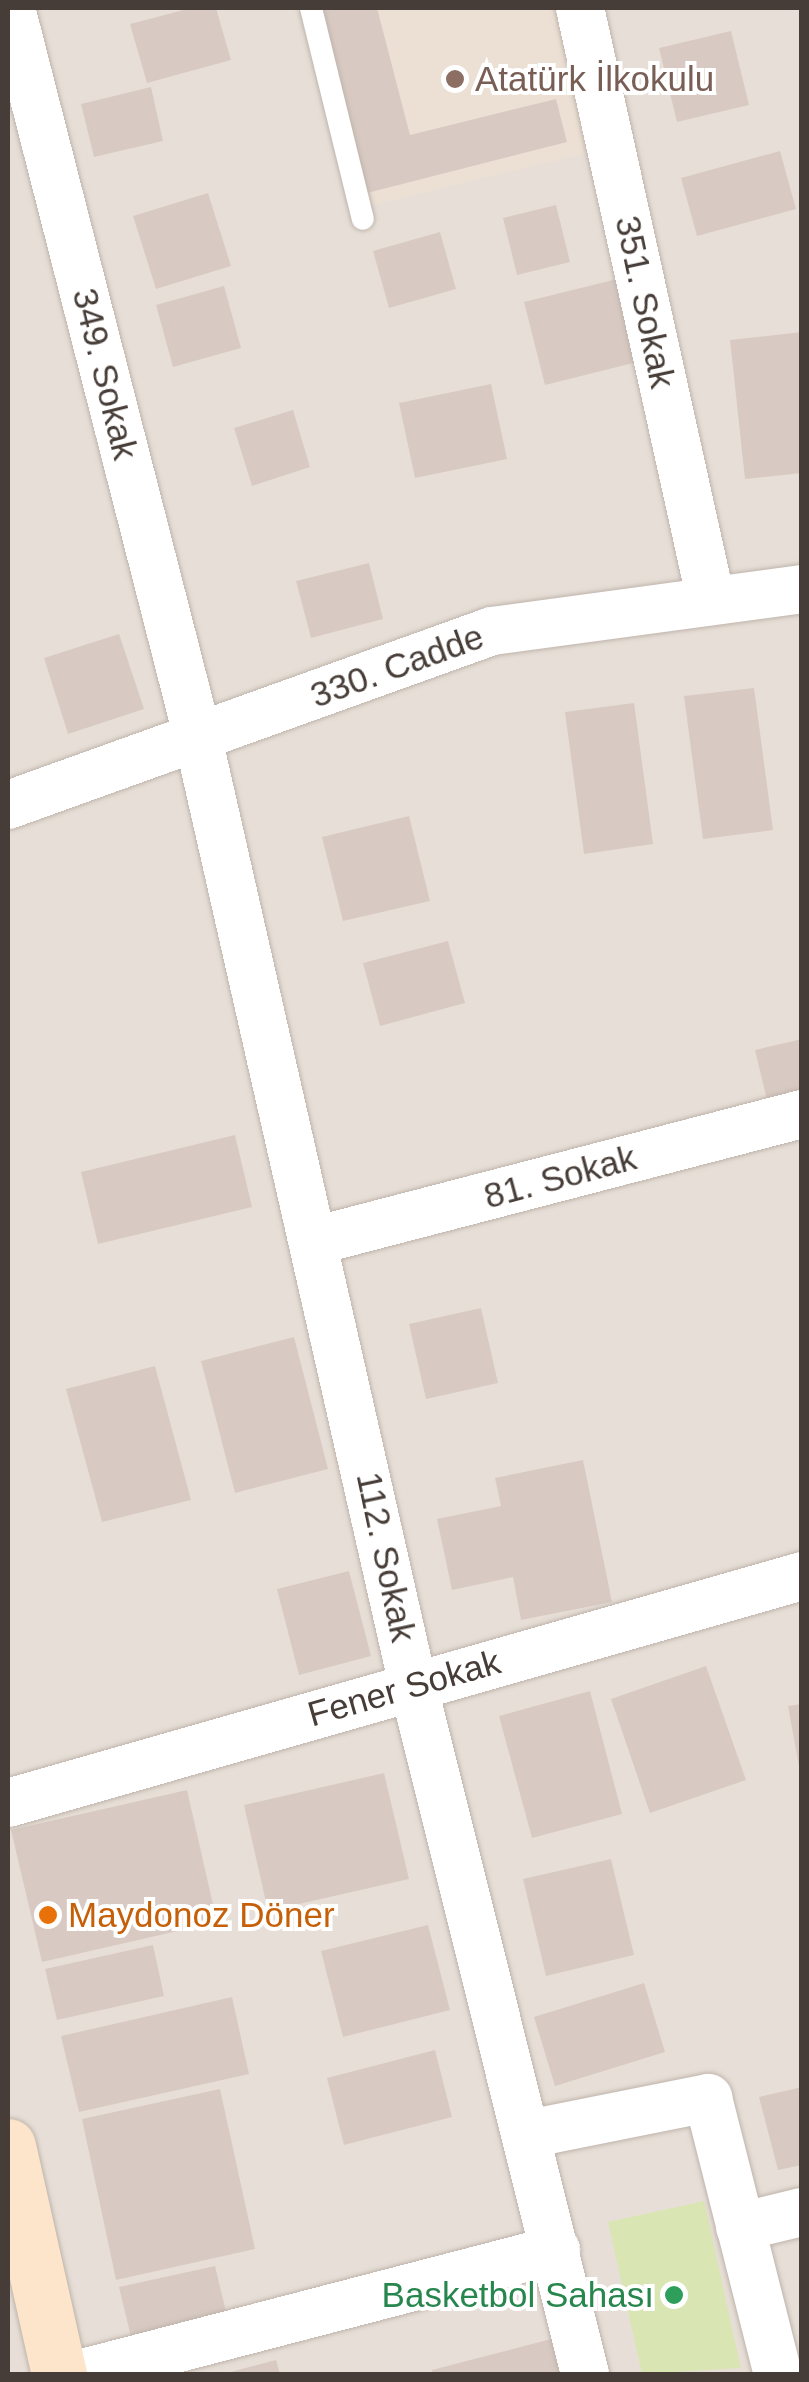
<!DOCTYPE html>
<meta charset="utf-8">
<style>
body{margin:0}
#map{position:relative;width:809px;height:2382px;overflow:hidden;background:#f3eee9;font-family:Arial,sans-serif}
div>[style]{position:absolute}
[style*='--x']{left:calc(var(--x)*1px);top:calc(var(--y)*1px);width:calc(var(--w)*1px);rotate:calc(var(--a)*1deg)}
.residential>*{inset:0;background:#e7dfd7}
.education>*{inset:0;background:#ece0d4}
.green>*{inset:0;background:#dae5b4}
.building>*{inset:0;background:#d8cac2}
.roads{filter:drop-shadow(0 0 2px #bfb4ac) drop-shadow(0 0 2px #bfb4ac)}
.lane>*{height:22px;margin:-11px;padding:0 11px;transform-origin:11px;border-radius:11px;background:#fff}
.street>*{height:48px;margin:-24px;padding:0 24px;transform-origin:24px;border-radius:24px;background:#fff}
.secondary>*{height:55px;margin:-27.5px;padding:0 27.5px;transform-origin:27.5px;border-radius:27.5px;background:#fce5cb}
.dots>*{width:28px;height:28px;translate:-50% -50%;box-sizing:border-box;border:5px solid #fff;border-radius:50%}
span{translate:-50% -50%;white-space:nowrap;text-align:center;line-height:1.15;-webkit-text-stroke:8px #fff;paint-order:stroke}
.education-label{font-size:35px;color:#785e54}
.left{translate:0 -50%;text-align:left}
.street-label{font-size:35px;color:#473d38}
.food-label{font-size:35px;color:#c56008}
.leisure-label{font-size:35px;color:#27864d}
.right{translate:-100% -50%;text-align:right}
.frame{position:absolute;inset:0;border:10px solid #473d38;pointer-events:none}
</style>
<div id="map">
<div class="residential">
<i style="clip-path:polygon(8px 8px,801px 8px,801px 2374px,8px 2374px)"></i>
</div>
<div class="education">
<i style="clip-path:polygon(310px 8px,565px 8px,600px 150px,360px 208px)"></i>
</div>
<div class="green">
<i style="clip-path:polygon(704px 2201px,741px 2368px,642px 2374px,608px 2222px)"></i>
</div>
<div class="building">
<i style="clip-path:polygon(191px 8px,216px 8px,231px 60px,147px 83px,130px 24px)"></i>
<i style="clip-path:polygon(320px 8px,377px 8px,410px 135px,556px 99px,567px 142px,367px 193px)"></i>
<i style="clip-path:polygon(731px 31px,749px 105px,677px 122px,659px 48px)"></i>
<i style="clip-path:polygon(151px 87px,163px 141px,94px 157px,81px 104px)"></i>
<i style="clip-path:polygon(780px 151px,796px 209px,697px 236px,681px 178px)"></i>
<i style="clip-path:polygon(208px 193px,231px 266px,156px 289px,133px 216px)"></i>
<i style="clip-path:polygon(556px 205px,570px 262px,517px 275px,503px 218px)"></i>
<i style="clip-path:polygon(440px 232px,456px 289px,389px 308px,373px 251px)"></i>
<i style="clip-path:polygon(617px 279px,637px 362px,545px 385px,524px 302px)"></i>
<i style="clip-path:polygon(224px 286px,241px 348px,173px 367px,156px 305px)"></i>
<i style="clip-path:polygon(802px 332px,802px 473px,745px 479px,730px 340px)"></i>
<i style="clip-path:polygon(491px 384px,507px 459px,415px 478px,399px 403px)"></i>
<i style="clip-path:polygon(293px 410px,310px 467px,252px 486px,234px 428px)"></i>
<i style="clip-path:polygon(369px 563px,383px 619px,311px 638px,296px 581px)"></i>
<i style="clip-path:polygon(119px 634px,144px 709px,68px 734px,44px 658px)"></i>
<i style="clip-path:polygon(754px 688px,773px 830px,703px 839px,684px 696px)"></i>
<i style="clip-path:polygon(634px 703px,653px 844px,584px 854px,565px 712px)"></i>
<i style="clip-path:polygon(409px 816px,430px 901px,343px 921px,322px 837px)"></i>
<i style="clip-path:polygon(448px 941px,465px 1003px,380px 1026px,363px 963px)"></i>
<i style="clip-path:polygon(802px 1039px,802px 1091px,767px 1100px,755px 1050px)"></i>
<i style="clip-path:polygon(235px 1135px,252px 1207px,98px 1244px,81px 1172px)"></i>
<i style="clip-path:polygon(481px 1308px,498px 1383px,426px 1399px,409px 1324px)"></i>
<i style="clip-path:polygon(294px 1337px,328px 1469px,235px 1493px,201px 1361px)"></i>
<i style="clip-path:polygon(155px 1366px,191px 1500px,102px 1522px,66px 1389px)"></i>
<i style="clip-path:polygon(583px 1460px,612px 1602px,521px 1620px,513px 1577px,452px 1590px,437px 1519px,501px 1506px,495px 1478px)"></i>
<i style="clip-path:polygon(349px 1571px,371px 1656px,299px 1675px,277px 1589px)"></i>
<i style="clip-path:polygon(706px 1666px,746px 1780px,650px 1813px,611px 1699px)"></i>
<i style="clip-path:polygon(590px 1691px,622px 1814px,532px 1838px,499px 1716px)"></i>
<i style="clip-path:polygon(802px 1704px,802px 1772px,800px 1772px,788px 1706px)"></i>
<i style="clip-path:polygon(384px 1773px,409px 1879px,268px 1911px,244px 1805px)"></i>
<i style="clip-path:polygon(187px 1790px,217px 1922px,42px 1962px,11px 1830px)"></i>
<i style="clip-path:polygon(611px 1859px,634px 1955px,546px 1976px,523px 1879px)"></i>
<i style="clip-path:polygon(428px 1925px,450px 2010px,343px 2037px,321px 1951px)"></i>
<i style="clip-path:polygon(153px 1945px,164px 1996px,57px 2020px,45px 1969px)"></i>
<i style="clip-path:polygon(644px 1983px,665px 2052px,555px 2086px,534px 2017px)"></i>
<i style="clip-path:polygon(232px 1997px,249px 2074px,79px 2112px,61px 2036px)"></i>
<i style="clip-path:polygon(435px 2050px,452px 2117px,344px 2145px,327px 2078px)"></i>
<i style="clip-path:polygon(802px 2087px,802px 2165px,778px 2170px,759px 2097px)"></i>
<i style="clip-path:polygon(220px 2089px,255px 2249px,116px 2280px,82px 2119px)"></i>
<i style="clip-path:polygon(215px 2266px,227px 2316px,131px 2337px,119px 2287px)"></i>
<i style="clip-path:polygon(555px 2338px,564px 2374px,433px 2374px,432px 2370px)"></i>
<i style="clip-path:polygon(276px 2360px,280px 2374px,227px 2374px,227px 2373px)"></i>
</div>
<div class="roads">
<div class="lane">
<i style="--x:311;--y:8;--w:217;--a:76.2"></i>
</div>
<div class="street">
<i style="--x:11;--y:8;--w:754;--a:75.63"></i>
<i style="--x:198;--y:738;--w:971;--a:77.21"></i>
<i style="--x:413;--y:1685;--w:710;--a:75.98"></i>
<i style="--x:580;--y:8;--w:602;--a:77.53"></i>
<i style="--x:8;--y:805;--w:514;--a:-19.77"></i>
<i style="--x:492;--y:631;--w:313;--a:-7.7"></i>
<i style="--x:318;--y:1240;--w:500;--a:-14.59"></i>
<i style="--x:8;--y:1803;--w:826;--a:-15.95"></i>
<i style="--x:528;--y:2134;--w:184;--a:-11.3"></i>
<i style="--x:708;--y:2098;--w:285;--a:75.8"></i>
<i style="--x:740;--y:2227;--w:64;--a:-13.6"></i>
<i style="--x:79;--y:2374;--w:493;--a:-14.6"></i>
</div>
<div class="secondary">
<i style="--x:8;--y:2146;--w:234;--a:77.4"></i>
</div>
</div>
<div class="dots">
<i style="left:455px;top:79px;background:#8d6e63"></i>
<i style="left:48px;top:1915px;background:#e8710a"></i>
<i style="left:674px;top:2295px;background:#2e9e5b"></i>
</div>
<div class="education-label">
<span class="left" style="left:475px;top:79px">Atatürk İlkokulu</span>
</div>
<div class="street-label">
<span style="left:645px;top:302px;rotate:78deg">351. Sokak</span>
<span style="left:105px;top:374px;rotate:76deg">349. Sokak</span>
<span style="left:397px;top:666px;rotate:-20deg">330. Cadde</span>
<span style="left:560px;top:1177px;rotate:-15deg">81. Sokak</span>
<span style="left:386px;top:1557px;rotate:78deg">112. Sokak</span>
<span style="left:404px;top:1688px;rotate:-16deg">Fener Sokak</span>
</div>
<div class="food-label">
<span class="left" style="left:68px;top:1915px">Maydonoz Döner</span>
</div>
<div class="leisure-label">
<span class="right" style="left:654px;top:2295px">Basketbol Sahası</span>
</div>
<div class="frame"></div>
</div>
